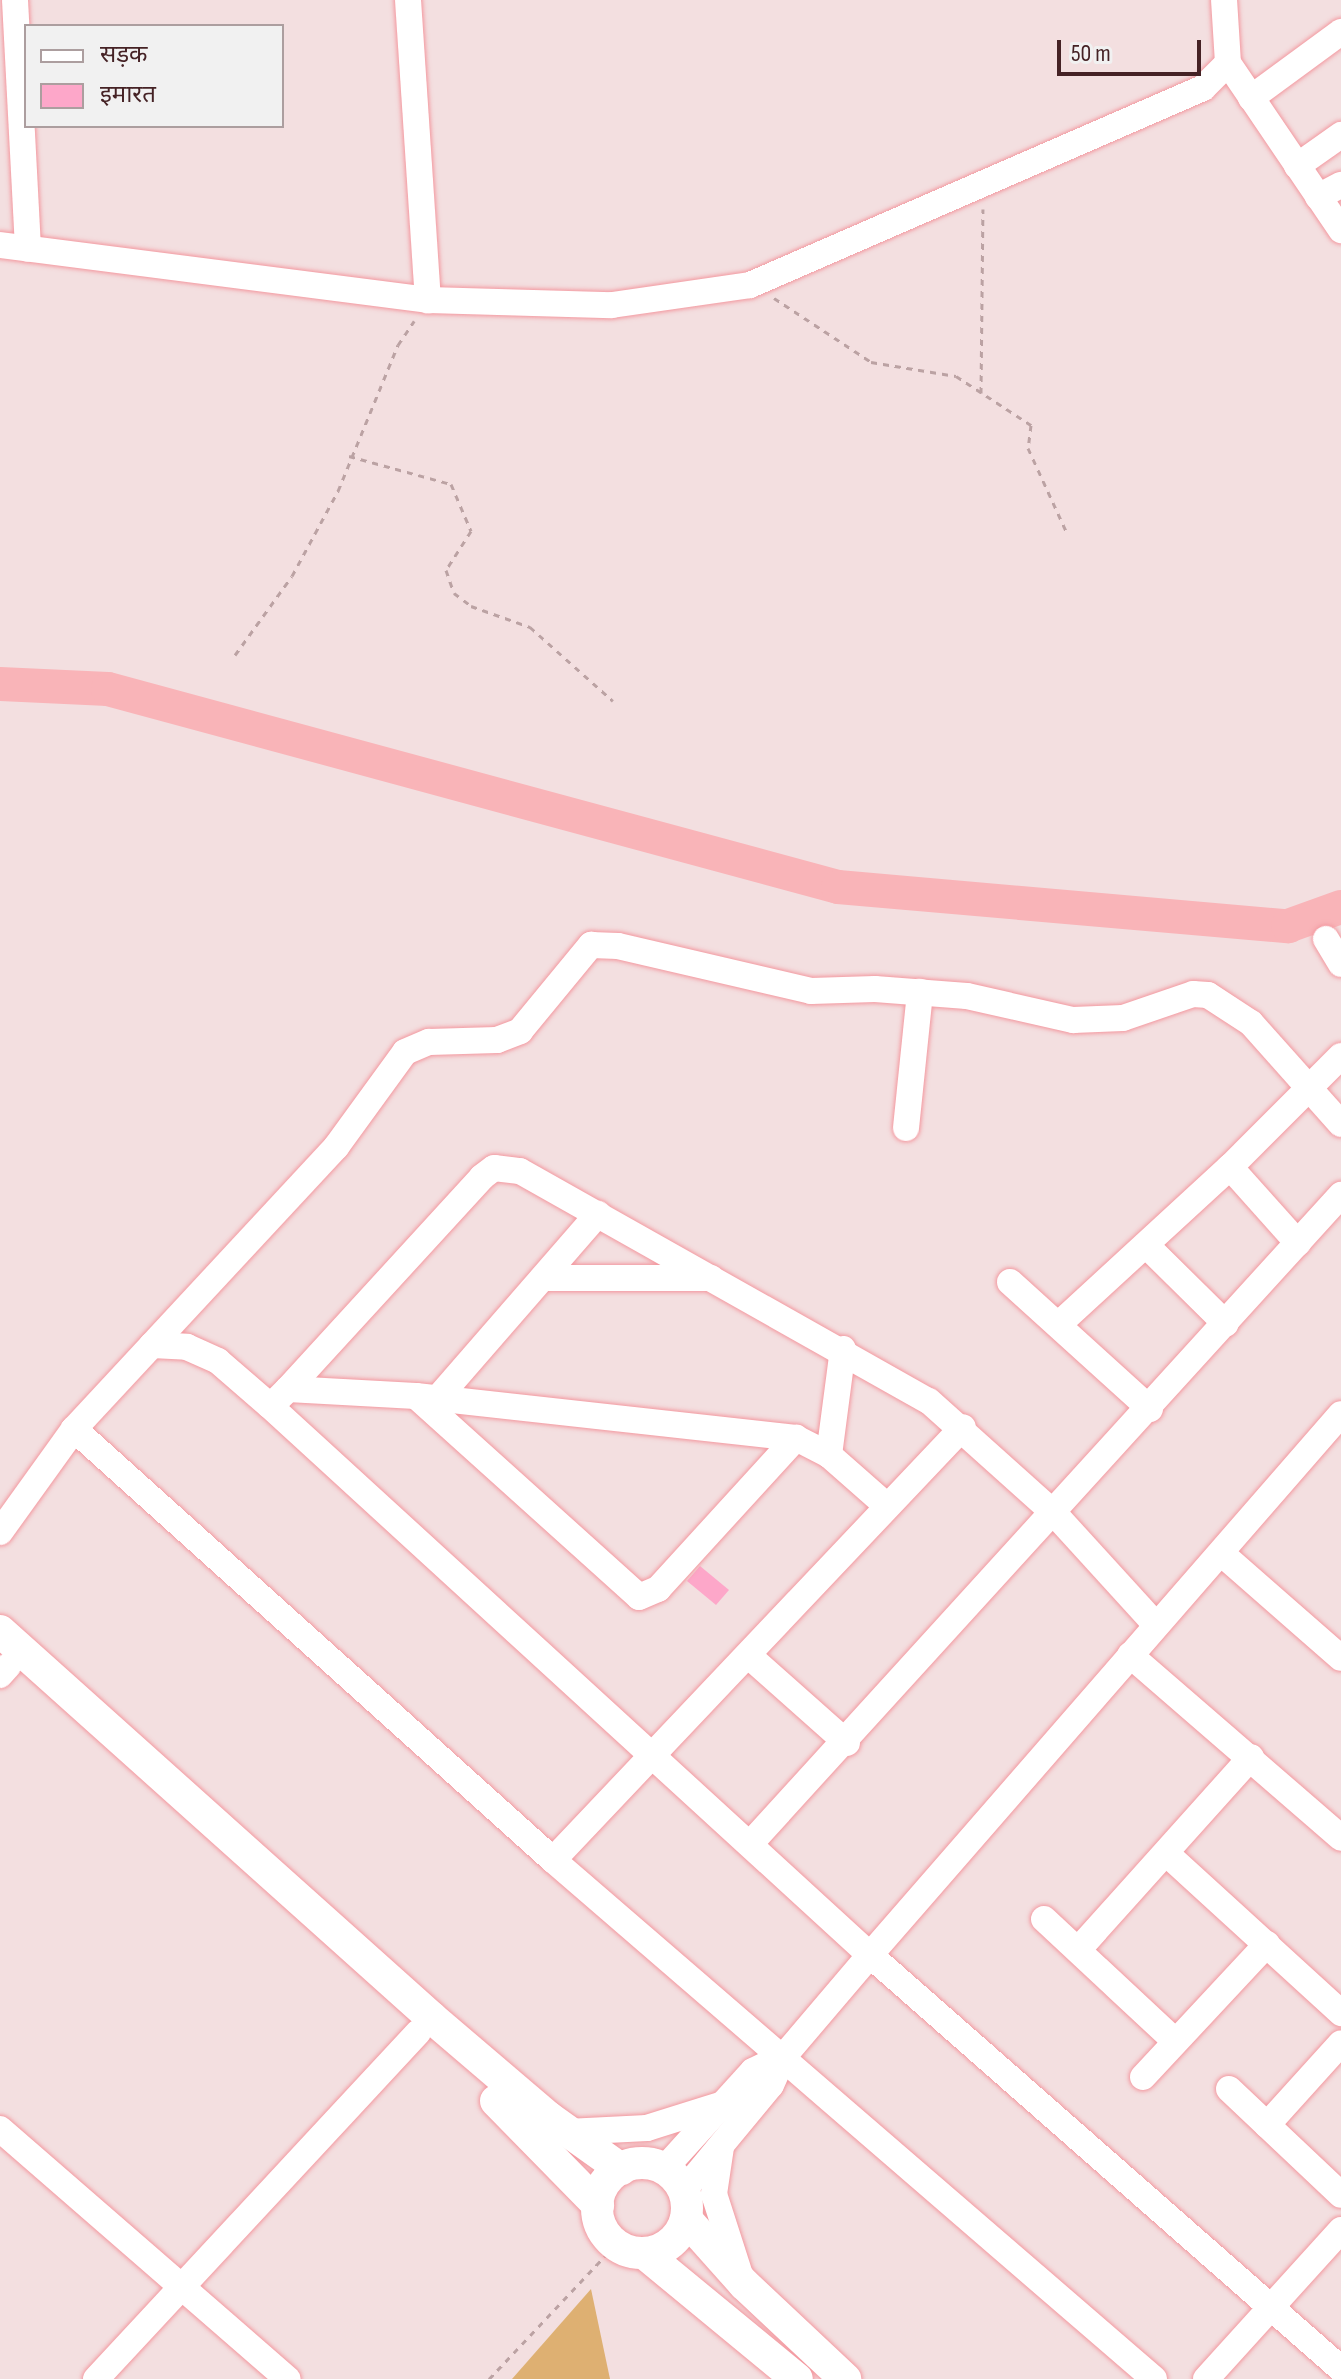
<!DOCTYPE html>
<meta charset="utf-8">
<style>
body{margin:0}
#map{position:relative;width:1341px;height:2379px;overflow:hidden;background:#f3dfe0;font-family:"Sofia Sans Condensed","Noto Sans Devanagari",sans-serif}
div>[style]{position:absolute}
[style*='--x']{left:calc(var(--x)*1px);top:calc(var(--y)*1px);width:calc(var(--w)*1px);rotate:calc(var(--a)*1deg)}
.green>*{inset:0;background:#deb072}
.river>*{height:34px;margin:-17px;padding:0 17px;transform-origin:17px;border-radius:17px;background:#f9b4b8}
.building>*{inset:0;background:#fda7c9}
.path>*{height:3px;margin-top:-1.5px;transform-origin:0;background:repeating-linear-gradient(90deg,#bba2a3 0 6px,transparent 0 12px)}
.roads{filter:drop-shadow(0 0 2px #f399a0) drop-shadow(0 0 2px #f399a0)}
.minor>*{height:26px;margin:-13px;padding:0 13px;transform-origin:13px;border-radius:13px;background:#fff}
.major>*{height:32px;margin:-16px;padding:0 16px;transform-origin:16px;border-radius:16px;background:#fff}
.major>.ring{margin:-16px;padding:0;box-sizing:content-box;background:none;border:32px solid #fff;border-radius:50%}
span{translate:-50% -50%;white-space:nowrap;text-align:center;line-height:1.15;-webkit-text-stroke:6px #f1f1f1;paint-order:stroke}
.legend{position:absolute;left:24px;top:24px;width:260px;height:104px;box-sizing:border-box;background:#f1f1f1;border:2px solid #ac9e9f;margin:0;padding:10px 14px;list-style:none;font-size:24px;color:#452225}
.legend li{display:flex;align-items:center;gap:16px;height:40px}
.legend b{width:40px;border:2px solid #ac9e9f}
.scale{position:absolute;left:1057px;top:40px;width:144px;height:36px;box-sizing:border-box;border:4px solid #452225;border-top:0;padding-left:10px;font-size:24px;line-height:28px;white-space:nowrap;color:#452225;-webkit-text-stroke:6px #f1f1f1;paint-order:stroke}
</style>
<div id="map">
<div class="green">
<i style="clip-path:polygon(591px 2289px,610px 2379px,512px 2379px)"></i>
</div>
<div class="river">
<i style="--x:0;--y:684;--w:108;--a:2.7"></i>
<i style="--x:108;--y:689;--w:756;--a:15.18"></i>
<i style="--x:838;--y:887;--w:452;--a:5"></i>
<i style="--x:1288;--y:926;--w:56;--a:-19.7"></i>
</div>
<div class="building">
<i style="clip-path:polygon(700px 1566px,729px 1590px,716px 1605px,687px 1581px)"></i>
</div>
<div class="path">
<i style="--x:774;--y:298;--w:116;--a:33.4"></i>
<i style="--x:871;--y:362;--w:86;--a:9.4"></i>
<i style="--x:956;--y:376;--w:90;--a:33.2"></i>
<i style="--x:1031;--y:425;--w:23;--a:97"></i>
<i style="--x:1028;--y:448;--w:94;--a:65.4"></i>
<i style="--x:981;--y:393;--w:184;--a:-89.4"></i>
<i style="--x:349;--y:456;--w:106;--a:15.4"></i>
<i style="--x:451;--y:484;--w:51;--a:66.9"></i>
<i style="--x:471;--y:531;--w:46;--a:122.7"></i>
<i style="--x:446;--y:570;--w:24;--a:71"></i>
<i style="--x:454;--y:593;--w:21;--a:37"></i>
<i style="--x:471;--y:606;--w:63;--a:19.6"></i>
<i style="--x:530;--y:627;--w:111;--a:41.7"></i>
<i style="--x:235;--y:655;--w:97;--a:-54.2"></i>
<i style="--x:292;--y:576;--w:97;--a:-61.6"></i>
<i style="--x:338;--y:491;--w:158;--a:-67.7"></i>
<i style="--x:398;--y:345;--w:29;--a:-56"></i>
<i style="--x:489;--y:2379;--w:185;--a:-46.7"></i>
</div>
<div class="roads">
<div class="minor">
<i style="--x:15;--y:0;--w:249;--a:87"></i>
<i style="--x:408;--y:0;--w:301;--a:86.2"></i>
<i style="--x:1228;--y:63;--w:202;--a:55.9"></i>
<i style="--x:1251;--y:98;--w:112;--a:-36.3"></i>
<i style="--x:1297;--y:166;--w:54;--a:-35.2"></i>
<i style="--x:1318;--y:197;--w:26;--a:-28"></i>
<i style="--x:0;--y:245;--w:432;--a:7.3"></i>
<i style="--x:428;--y:300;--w:184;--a:1.6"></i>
<i style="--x:612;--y:305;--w:139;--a:-8.2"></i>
<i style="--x:750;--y:285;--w:494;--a:-23.5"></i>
<i style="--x:1203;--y:88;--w:35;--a:-45"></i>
<i style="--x:1228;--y:63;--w:63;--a:-93.6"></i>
<i style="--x:1326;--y:939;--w:29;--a:59"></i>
<i style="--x:906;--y:1128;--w:137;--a:-84.1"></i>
<i style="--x:1230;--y:1167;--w:102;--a:48.2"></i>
<i style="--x:1146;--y:1245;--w:112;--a:44.6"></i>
<i style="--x:543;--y:1278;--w:168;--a:0"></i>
<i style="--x:1010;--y:1282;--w:189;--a:42.2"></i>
<i style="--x:1058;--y:1325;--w:234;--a:-42.6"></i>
<i style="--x:1230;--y:1167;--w:157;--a:-45"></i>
<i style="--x:152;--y:1345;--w:35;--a:3"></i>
<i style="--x:187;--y:1347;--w:34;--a:24"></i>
<i style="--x:218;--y:1361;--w:69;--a:40.9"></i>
<i style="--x:270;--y:1406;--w:813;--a:42.46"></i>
<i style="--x:870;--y:1955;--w:627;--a:41.31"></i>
<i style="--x:288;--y:1389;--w:287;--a:-47.5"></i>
<i style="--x:482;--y:1177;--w:15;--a:-37"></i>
<i style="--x:494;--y:1168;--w:26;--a:7"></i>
<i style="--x:520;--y:1171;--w:469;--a:29.4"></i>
<i style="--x:929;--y:1401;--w:168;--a:41.9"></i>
<i style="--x:1054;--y:1513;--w:151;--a:47.7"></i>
<i style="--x:416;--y:1396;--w:300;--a:42"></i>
<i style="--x:639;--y:1597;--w:21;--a:-23"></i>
<i style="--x:658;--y:1589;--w:205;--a:-47.6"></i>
<i style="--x:279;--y:1398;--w:13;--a:-45"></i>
<i style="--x:288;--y:1389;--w:128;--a:3.1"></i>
<i style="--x:416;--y:1396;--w:382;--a:6.3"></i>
<i style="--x:796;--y:1438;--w:37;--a:27"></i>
<i style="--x:829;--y:1455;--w:76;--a:41.3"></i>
<i style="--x:438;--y:1398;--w:244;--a:-49"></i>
<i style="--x:74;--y:1429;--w:644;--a:41.98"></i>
<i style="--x:553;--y:1860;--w:794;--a:40.81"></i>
<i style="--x:829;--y:1455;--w:107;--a:-82.5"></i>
<i style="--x:0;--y:1532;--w:127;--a:-54.3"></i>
<i style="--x:74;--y:1429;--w:385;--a:-47.1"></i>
<i style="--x:336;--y:1147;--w:117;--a:-54"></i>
<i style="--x:405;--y:1052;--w:26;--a:-23"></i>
<i style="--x:429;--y:1042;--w:68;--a:-1.7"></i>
<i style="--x:497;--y:1040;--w:25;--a:-21"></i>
<i style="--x:520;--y:1031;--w:112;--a:-50.5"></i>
<i style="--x:591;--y:945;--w:27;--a:2"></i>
<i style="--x:618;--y:946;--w:198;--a:13.1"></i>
<i style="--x:811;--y:991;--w:64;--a:-1.8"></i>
<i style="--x:875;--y:989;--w:92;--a:4.4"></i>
<i style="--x:967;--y:996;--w:109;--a:12.8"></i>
<i style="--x:1073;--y:1020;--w:50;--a:-2.3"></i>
<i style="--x:1123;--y:1018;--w:74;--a:-18.9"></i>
<i style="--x:1193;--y:994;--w:15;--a:4"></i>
<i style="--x:1208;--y:995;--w:51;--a:33.1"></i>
<i style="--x:1251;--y:1023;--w:135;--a:48.3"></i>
<i style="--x:1221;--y:1553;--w:159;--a:41.2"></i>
<i style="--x:1130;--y:1655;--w:279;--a:40.9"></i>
<i style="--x:749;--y:1656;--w:131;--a:41.6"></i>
<i style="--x:0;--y:1675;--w:12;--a:-48"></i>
<i style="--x:750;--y:1844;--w:878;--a:-47.68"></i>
<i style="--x:1167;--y:1854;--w:236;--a:42.4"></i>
<i style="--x:553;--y:1860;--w:596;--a:-46.56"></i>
<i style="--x:1044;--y:1919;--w:179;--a:43"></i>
<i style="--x:1078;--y:1950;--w:259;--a:-48.1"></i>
<i style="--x:1143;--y:2077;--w:182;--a:-47"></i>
<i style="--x:1229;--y:2089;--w:154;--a:43.4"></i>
<i style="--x:1267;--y:2125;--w:110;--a:-47.9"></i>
<i style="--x:0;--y:2129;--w:381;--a:41"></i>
<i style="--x:567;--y:2132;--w:80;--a:-2.9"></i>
<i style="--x:647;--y:2128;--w:77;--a:-17.5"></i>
<i style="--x:721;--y:2147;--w:48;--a:98.5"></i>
<i style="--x:714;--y:2194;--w:82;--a:72.2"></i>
<i style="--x:664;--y:2169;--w:132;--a:-47.8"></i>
<i style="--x:753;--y:2071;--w:34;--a:-26"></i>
<i style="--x:684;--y:2190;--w:136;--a:-50.4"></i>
<i style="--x:771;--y:2085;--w:32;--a:-66"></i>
<i style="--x:784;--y:2056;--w:133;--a:-49.6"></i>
<i style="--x:870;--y:1955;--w:717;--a:-48.96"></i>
<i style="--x:96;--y:2379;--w:473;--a:-47.1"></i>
<i style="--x:1206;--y:2379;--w:201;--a:-47.8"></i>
</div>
<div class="major">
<i style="--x:0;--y:1631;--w:580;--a:41.86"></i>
<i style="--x:432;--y:2018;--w:153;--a:40.5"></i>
<i style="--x:548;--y:2117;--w:90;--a:35.5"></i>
<i style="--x:496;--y:2101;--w:146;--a:45.6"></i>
<i class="ring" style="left:597px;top:2163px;width:58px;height:58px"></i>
<i style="--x:686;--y:2219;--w:87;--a:48.3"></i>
<i style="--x:744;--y:2284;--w:139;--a:43.2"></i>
<i style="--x:644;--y:2253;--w:198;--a:39.5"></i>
</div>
</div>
<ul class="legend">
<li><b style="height:10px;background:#fff"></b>सड़क</li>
<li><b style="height:22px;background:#fda7c9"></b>इमारत</li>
</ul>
<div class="scale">50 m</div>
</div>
